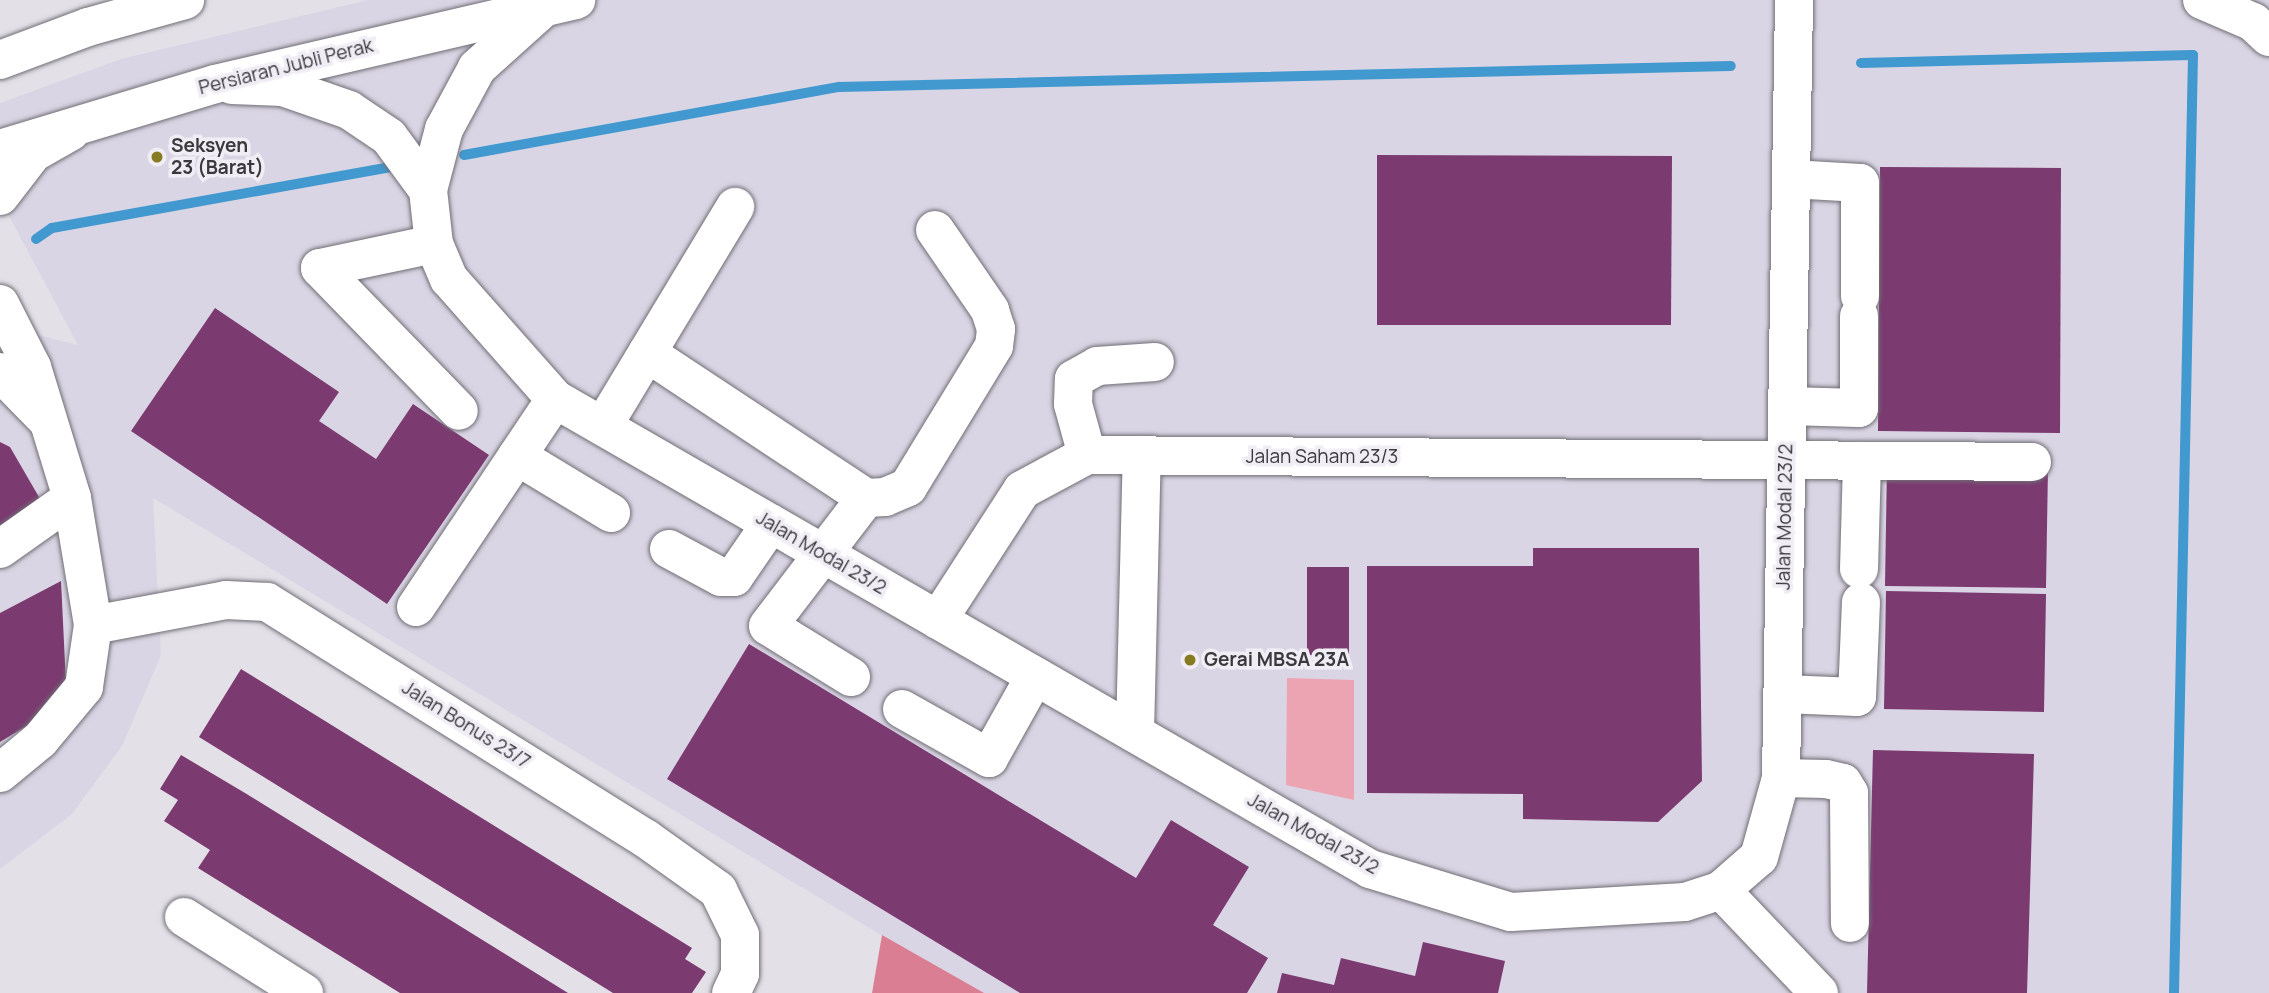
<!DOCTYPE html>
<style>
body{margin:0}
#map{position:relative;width:2269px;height:993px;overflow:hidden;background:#e3e0e8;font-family:Manrope,sans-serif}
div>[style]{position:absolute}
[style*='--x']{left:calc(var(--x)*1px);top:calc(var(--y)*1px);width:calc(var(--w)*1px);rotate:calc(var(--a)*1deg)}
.built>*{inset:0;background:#dad5e4}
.green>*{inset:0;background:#eca4b2}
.forest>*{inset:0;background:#da7e93}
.stream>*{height:10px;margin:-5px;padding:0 5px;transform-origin:5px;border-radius:5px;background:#4299cf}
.building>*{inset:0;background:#7b3a70}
.roads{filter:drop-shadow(0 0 2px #706e75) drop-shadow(0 0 2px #706e75)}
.minor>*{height:38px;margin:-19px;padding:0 19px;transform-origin:19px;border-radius:19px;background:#fff}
.major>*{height:38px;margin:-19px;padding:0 19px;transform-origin:19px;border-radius:19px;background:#fff}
.dots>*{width:19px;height:19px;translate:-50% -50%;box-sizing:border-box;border:4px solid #f0edf5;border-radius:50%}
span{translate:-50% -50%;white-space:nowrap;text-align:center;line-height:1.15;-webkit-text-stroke:7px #f0edf5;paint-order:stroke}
.street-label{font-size:19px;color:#3a393c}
.poi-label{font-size:19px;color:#3a393c;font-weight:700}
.left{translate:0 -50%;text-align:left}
</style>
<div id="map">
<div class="built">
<i style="clip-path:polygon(368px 0,2269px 0,2269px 993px,978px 993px,153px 498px,161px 655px,122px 746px,72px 814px,0 869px,0 326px,78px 345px,0 199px,0 103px,121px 59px)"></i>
</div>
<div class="green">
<i style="clip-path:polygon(1287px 678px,1354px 680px,1354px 800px,1286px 785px)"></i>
</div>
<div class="forest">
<i style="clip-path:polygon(882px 935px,984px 993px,872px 993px)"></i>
</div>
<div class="stream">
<i style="--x:1861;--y:63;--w:332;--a:-1.4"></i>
<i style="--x:2193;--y:55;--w:938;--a:91.16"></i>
<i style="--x:464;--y:155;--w:381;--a:-10.3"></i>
<i style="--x:839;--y:87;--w:892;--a:-1.35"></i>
<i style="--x:36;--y:239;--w:19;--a:-35"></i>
<i style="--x:52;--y:228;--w:350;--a:-10.2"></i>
</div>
<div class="building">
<i style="clip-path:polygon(1377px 155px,1672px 156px,1671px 325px,1377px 325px)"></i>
<i style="clip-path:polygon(1880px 167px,2061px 168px,2060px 433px,1878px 431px)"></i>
<i style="clip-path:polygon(215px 308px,339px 392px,319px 421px,376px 459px,413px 404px,489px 455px,387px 604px,131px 431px)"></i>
<i style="clip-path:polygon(0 442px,10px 447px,54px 523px,0 558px)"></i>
<i style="clip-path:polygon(1887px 465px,2048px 467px,2046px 588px,1885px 586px)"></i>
<i style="clip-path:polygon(1533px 548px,1699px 548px,1702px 781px,1658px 822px,1523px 819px,1523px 794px,1367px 793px,1367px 566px,1533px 566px)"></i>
<i style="clip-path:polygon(1307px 567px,1349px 567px,1349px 656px,1307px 655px)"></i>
<i style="clip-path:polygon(61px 581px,66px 684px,33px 722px,0 742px,0 613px)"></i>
<i style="clip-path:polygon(1886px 591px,2046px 594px,2044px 712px,1884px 709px)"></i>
<i style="clip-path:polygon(749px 644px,1136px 878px,1171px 820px,1249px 867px,1213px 925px,1268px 958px,1247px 993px,1020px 993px,667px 779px)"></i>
<i style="clip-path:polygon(241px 669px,692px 948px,685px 959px,706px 972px,692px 993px,613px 993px,199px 737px)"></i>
<i style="clip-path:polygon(1873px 750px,2034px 754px,2027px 993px,1867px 993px)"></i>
<i style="clip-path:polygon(181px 755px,245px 793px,568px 993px,400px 993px,198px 868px,210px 850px,164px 821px,178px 800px,160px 789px)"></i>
<i style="clip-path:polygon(1423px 942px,1505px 961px,1498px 993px,1277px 993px,1282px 973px,1334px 985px,1341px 958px,1415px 976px)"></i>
</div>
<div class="roads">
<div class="minor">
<i style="--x:548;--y:4;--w:96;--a:138"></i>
<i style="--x:477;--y:68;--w:69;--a:118.4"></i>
<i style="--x:444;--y:129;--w:63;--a:104.7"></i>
<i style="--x:428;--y:190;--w:54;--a:83.7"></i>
<i style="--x:434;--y:244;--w:38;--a:67"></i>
<i style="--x:449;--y:279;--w:160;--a:48.5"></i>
<i style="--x:555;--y:399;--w:941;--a:29.97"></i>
<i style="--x:1370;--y:869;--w:147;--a:17"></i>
<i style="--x:1511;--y:912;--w:174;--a:-3.3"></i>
<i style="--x:1685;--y:902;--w:38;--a:-18"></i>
<i style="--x:1721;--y:890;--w:50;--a:-41"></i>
<i style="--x:1759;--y:857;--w:82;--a:-74.4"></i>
<i style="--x:1781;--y:778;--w:778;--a:-89.04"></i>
<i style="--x:232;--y:85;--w:51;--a:2.2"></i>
<i style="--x:283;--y:87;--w:70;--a:19.2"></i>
<i style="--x:349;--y:110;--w:48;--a:34"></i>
<i style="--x:389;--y:137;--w:66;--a:53.7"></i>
<i style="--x:1791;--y:179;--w:69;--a:3.3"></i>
<i style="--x:1860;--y:183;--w:113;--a:90"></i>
<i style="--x:0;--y:196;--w:54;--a:-52.5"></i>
<i style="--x:33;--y:153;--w:43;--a:-29.6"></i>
<i style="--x:320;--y:268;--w:199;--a:45.8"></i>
<i style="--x:320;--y:268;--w:116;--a:-11.9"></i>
<i style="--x:0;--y:304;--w:71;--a:63.1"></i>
<i style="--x:32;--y:367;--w:137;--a:73"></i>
<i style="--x:72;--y:498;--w:129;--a:80.6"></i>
<i style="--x:93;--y:625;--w:63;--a:98.3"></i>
<i style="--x:84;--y:687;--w:69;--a:129.7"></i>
<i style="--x:40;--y:740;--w:52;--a:140.5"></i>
<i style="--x:647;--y:353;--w:263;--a:33.5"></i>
<i style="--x:866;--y:498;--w:19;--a:-3"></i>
<i style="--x:885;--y:497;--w:25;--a:-23"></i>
<i style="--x:908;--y:487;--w:165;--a:-58.6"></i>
<i style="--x:994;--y:346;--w:17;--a:-83"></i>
<i style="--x:996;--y:329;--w:20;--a:-108"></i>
<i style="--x:990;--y:310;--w:97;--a:-124.5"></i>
<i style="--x:0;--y:372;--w:66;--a:45.6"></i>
<i style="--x:1787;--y:406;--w:72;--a:1.6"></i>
<i style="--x:1859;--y:408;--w:92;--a:-90"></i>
<i style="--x:603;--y:426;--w:256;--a:-58.9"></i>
<i style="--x:1087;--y:455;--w:53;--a:-105.4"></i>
<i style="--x:1073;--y:404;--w:25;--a:-88"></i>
<i style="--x:1074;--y:379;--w:26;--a:-29"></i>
<i style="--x:1097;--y:366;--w:58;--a:-3.9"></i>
<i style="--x:517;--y:456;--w:110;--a:31.2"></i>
<i style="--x:0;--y:549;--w:88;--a:-35.3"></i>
<i style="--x:669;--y:549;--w:59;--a:28.3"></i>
<i style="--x:721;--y:577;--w:13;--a:0"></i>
<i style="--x:734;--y:577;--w:65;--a:-55.6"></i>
<i style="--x:1859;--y:569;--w:108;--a:-88.4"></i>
<i style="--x:416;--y:607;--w:250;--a:-56.2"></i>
<i style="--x:938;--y:620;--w:155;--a:-57.1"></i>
<i style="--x:1022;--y:490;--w:74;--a:-28.3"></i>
<i style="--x:1087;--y:455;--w:945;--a:0.42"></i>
<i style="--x:93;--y:625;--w:135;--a:-10.6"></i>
<i style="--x:226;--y:600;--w:41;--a:2.8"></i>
<i style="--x:267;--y:602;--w:446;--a:32"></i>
<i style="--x:645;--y:838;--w:90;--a:35.5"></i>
<i style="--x:718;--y:890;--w:50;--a:63.9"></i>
<i style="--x:740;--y:935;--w:39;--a:90"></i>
<i style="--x:740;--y:974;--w:21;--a:115"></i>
<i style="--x:851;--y:677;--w:97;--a:-148.4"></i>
<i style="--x:768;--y:626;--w:161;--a:-52.6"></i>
<i style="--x:1783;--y:694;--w:74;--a:2.3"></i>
<i style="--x:1857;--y:697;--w:95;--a:-87.6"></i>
<i style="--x:902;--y:709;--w:100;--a:29.4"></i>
<i style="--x:989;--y:758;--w:94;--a:-60.7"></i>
<i style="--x:1135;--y:733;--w:278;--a:-88.6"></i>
<i style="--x:1781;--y:778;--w:45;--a:1.3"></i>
<i style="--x:1826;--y:779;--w:17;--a:13"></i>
<i style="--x:1843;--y:783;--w:12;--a:59"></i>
<i style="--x:1849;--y:793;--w:130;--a:89.6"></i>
<i style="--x:1721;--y:890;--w:142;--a:46.4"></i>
<i style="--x:184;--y:917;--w:142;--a:32.3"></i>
</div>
<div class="major">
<i style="--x:2202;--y:0;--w:56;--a:23.3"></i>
<i style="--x:2253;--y:22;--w:22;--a:43"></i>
<i style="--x:0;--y:60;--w:94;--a:-20.6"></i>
<i style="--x:88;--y:27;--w:101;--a:-15.6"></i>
<i style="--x:0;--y:149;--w:225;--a:-16.8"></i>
<i style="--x:215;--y:84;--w:371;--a:-13.1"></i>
</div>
</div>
<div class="dots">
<i style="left:157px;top:157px;background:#877b21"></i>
<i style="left:1190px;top:660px;background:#877b21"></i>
</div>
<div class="street-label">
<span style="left:286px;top:67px;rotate:-14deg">Persiaran Jubli Perak</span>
<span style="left:1322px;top:457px">Jalan Saham 23/3</span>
<span style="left:1785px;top:517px;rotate:-89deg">Jalan Modal 23/2</span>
<span style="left:821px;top:553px;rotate:30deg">Jalan Modal 23/2</span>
<span style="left:466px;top:725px;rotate:32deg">Jalan Bonus 23/7</span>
<span style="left:1313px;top:834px;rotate:29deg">Jalan Modal 23/2</span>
</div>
<div class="poi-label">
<span class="left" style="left:171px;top:157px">Seksyen<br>23 (Barat)</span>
<span class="left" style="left:1204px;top:660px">Gerai MBSA 23A</span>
</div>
</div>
